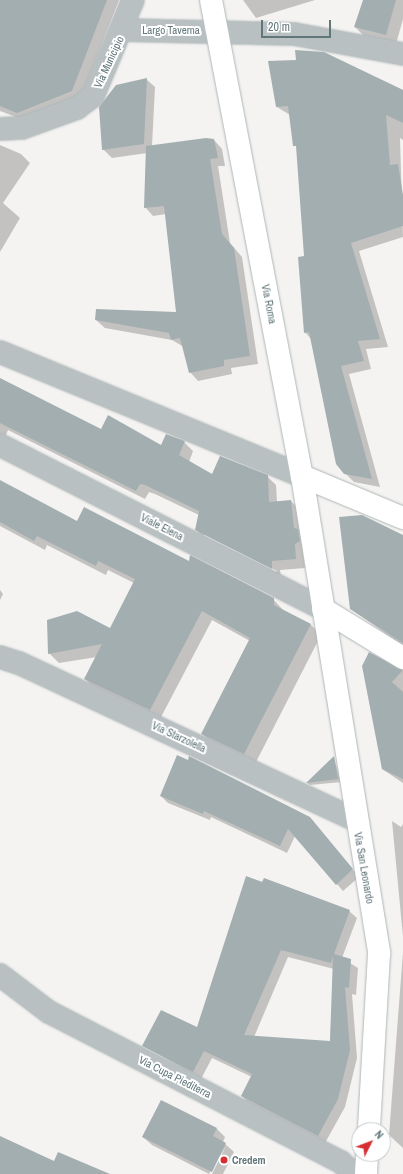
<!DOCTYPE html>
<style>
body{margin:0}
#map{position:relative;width:403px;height:1174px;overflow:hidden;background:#f4f3f1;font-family:"Archivo Narrow",sans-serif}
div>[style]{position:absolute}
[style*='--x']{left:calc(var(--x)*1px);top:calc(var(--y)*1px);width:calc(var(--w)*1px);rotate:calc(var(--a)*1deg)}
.shadow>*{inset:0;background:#0003}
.building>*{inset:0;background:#a3aeb0}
.roads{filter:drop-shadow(0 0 1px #aeb6b8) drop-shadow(0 0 1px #aeb6b8)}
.minor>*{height:22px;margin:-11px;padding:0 11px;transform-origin:11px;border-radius:11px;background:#b9c0c1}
.secondary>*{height:22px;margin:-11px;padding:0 11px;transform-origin:11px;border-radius:11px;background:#fff}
.dots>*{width:11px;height:11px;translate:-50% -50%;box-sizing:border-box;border:2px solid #fff;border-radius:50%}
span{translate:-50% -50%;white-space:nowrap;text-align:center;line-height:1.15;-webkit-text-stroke:4px #fff;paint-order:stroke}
.street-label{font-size:11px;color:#61767a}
.poi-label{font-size:11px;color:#61767a;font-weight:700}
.left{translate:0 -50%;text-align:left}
.north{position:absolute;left:351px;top:1122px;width:40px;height:40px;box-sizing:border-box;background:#fff;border:1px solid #c0c8ca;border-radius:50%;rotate:48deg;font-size:11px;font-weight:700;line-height:16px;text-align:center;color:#61767a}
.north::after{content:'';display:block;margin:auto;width:14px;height:18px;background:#d62f32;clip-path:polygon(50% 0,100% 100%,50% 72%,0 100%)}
.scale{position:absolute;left:261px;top:20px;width:70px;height:18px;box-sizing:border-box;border:2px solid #61767a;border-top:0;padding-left:5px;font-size:12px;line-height:14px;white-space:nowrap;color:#61767a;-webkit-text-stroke:3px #fff;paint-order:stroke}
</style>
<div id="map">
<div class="shadow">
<i style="clip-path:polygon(0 0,119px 0,80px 100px,27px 121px,0 111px)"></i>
<i style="clip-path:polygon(243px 0,315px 0,256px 18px)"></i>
<i style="clip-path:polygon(364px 0,403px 0,403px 19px,396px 44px,365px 37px,355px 27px)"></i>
<i style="clip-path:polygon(296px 51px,323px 53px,403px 90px,403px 140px,400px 138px,403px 237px,359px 251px,388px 347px,366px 349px,371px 369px,349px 374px,380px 487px,354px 482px,345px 473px,311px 339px,305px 332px,305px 257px,298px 149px,290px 115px,277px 107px,297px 61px)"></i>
<i style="clip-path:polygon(146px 79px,155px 87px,152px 146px,214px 140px,222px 149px,225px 166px,218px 166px,230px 243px,242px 257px,258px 364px,231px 368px,232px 374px,198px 381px,190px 372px,184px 347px,172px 340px,105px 328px,96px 320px,177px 313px,166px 214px,153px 216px,145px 207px,147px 153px,112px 158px,103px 149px)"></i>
<i style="clip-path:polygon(0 145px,21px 154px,30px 163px,3px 203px,20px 218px,0 252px)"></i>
<i style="clip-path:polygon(evenodd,0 379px,101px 431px,162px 446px,184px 442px,193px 451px,189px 462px,213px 475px,267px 476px,276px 485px,277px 502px,291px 501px,300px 510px,308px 550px,303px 553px,305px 568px,280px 570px,281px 577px,205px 539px,196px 530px,199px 515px,155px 494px,149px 492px,145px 499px,8px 430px,4px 440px,0 438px,0 379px,204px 534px,277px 571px,276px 572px,204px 536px,204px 534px)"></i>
<i style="clip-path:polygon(0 481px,77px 522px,189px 563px,273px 599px,284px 611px,311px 625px,321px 635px,255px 764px,212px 744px,202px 734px,250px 641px,212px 620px,160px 719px,95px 689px,85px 679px,97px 657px,59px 663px,49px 653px,110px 630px,134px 583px,108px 570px,106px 575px,47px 545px,45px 550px,0 526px)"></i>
<i style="clip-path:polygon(403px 536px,403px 646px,351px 609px)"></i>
<i style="clip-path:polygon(0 590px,3px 594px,0 600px)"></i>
<i style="clip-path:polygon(369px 653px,403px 671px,403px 783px,382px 769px)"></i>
<i style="clip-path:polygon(334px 758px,341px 782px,310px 785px,307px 783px)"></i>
<i style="clip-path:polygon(161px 796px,309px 818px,359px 877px,343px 891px,295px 836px,287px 853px,211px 817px,210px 820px,168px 803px)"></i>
<i style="clip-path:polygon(392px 821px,401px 827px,403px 824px,403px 937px)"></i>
<i style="clip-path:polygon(evenodd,247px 877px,349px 911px,357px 918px,342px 958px,358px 968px,356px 995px,352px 994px,357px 1058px,345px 1107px,325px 1143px,249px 1104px,242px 1096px,252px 1077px,212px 1058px,201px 1079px,144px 1046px,198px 1028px,247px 877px,288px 957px,334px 969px,330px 1042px,254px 1037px,288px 957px)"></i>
<i style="clip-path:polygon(403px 952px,403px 1148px,389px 1135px)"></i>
<i style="clip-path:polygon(161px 1101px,217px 1129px,225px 1137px,223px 1142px,234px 1152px,223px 1174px,212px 1174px,226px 1146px,209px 1174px,152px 1145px,143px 1137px)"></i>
</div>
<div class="building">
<i style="clip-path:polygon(0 0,107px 0,72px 91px,17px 113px,0 106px)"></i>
<i style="clip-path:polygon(363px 0,396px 0,386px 35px,354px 27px)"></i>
<i style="clip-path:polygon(295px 50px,324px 52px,403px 90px,403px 123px,386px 115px,390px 165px,398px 164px,403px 195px,403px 226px,351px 243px,380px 339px,358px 341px,364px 361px,341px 366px,372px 479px,344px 474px,336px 464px,309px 332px,304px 333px,298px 257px,304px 256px,296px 146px,293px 146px,288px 106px,276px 107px,268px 61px,296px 60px)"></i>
<i style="clip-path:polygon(147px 78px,144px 144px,102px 150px,99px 107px,116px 85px)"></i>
<i style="clip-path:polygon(206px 138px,214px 139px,218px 158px,210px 159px,222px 234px,234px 248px,250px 356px,224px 360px,224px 366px,189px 373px,180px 338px,171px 340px,169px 333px,95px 320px,96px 309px,176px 312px,164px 206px,144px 208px,146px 146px)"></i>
<i style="clip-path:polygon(0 378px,101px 429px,108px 415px,161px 445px,166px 434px,185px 441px,179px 455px,212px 474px,220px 456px,268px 475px,269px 502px,291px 500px,294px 528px,298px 529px,300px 541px,295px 544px,296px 559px,272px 561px,272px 569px,195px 530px,199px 511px,145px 485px,140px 484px,136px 491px,0 423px)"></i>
<i style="clip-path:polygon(0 480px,77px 521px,84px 507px,189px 561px,190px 555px,274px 598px,274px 605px,311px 624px,244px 754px,201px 734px,250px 638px,202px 611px,150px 710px,84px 679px,102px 644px,48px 654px,47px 620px,77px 611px,110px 628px,135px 579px,98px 561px,96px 566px,37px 536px,34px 541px,0 522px)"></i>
<i style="clip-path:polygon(362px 515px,403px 535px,403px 643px,350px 609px,339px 517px)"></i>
<i style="clip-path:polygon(369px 652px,403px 670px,392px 682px,403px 692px,403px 779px,382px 769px,362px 666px)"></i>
<i style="clip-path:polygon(177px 755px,188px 760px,189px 756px,310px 817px,353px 869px,336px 885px,288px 829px,280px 846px,204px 811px,203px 814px,160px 796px)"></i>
<i style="clip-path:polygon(334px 756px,338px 779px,306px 783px)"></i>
<i style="clip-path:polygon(evenodd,246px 876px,262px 882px,264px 878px,350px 910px,334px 954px,351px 959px,349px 988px,345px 987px,350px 1050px,338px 1099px,318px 1136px,241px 1096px,252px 1074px,204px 1051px,193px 1072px,142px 1046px,161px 1010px,197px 1027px,246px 876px,281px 950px,331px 963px,333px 956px,330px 1041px,244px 1035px,281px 950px)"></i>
<i style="clip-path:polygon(161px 1100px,217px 1128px,213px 1136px,226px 1143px,212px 1172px,142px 1137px)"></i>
<i style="clip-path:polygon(0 1136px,54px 1161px,58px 1152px,110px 1174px,0 1174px)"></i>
</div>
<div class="roads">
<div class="minor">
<i style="--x:123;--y:30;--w:171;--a:1.3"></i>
<i style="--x:294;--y:34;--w:111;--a:10.4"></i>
<i style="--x:0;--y:129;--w:22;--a:-3"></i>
<i style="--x:22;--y:128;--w:59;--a:-20"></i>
<i style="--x:77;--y:108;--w:20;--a:-37"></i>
<i style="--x:93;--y:96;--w:104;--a:-67.4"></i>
<i style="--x:0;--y:352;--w:326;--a:22.3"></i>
<i style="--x:0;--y:445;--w:362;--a:26.9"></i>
<i style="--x:0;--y:657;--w:20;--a:18"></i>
<i style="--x:19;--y:663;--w:372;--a:25"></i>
<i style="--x:0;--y:975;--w:61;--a:37.1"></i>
<i style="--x:49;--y:1012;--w:328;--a:27.2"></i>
<i style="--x:341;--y:1162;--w:17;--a:45"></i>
</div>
<div class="secondary">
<i style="--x:211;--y:0;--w:485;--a:79.2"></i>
<i style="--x:302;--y:476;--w:484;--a:80.8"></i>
<i style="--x:379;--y:954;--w:176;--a:93.3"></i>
<i style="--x:302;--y:476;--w:109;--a:22.6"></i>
<i style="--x:323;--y:609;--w:94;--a:31.5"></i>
<i style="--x:366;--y:1174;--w:20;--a:-87"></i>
</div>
</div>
<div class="dots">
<i style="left:224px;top:1160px;background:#d62f32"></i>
</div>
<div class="street-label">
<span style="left:171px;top:30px">Largo Taverna</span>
<span style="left:109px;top:62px;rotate:-65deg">Via Municipio</span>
<span style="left:269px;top:304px;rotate:79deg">Via Roma</span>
<span style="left:162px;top:527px;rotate:27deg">Viale Elena</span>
<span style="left:179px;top:737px;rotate:25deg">Via Starzolella</span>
<span style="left:364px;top:868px;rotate:80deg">Via San Leonardo</span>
<span style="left:175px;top:1077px;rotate:27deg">Via Cupa Piediterra</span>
</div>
<div class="poi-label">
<span class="left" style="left:232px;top:1160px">Credem</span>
</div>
<div class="north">N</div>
<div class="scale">20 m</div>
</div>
